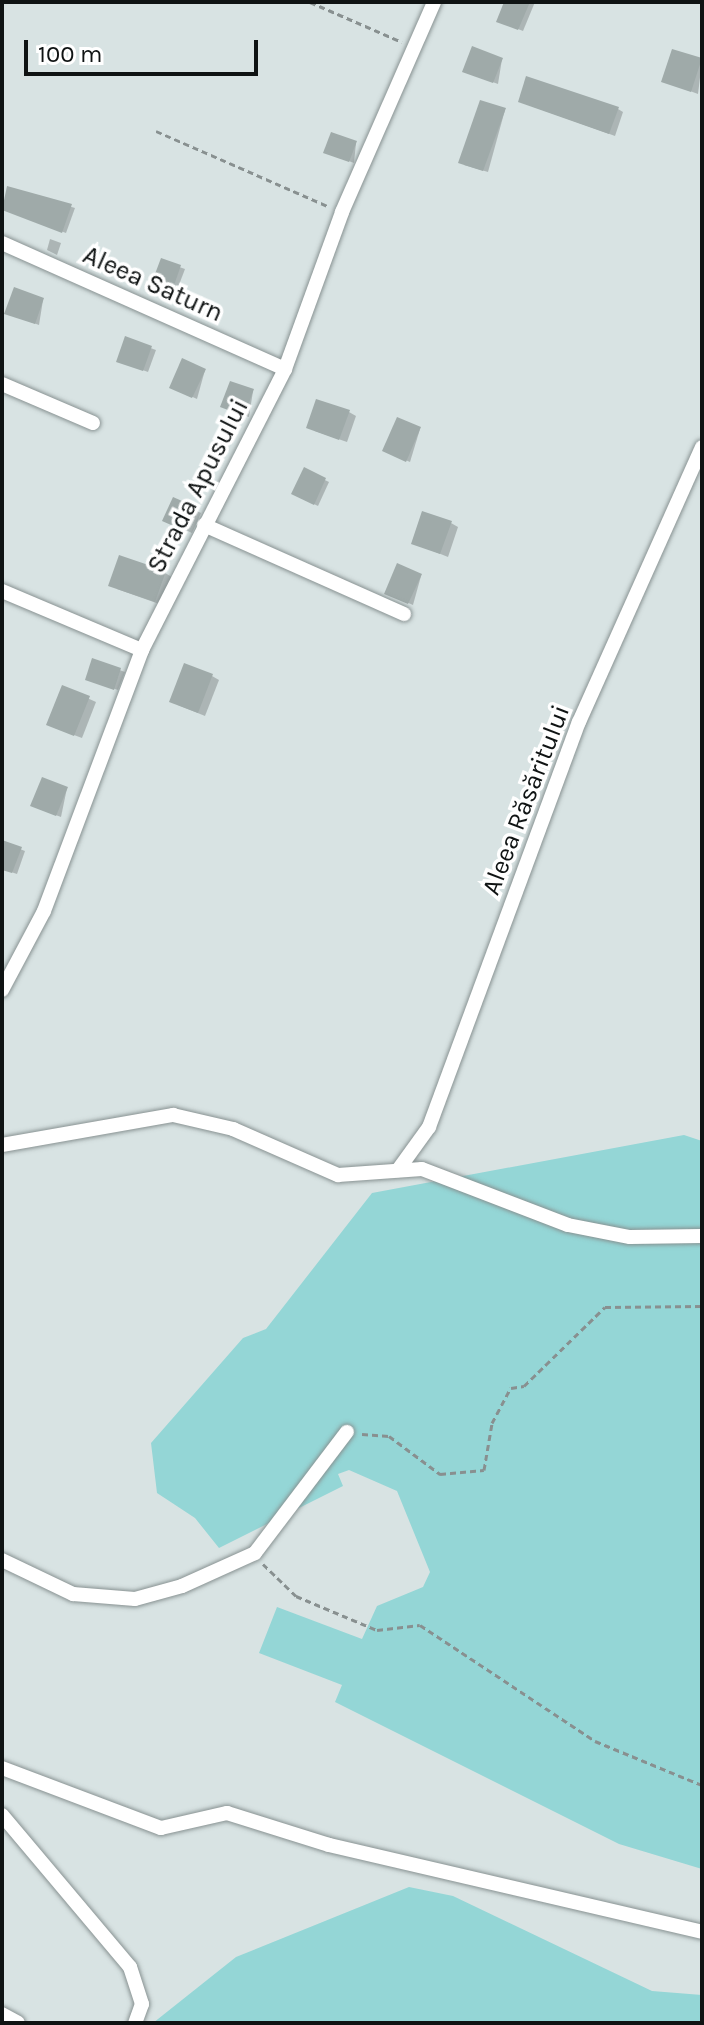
<!DOCTYPE html>
<meta charset="utf-8">
<style>
body{margin:0}
#map{position:relative;width:704px;height:2025px;overflow:hidden;background:#d8e3e3;font-family:Karla,sans-serif}
div>[style]{position:absolute}
[style*='--x']{left:calc(var(--x)*1px);top:calc(var(--y)*1px);width:calc(var(--w)*1px);rotate:calc(var(--a)*1deg)}
.green>*{inset:0;background:#94d6d6}
.shadow>*{inset:0;background:#0003}
.building>*{inset:0;background:#9faaa9}
.path>*{height:3px;margin-top:-1.5px;transform-origin:0;background:repeating-linear-gradient(90deg,#889090 0 6px,transparent 0 10px)}
.roads{filter:drop-shadow(0 0 2px #889292) drop-shadow(0 0 2px #889292)}
.minor>*{height:14px;margin:-7px;padding:0 7px;transform-origin:7px;border-radius:7px;background:#fff}
span{translate:-50% -50%;white-space:nowrap;text-align:center;line-height:1.15;-webkit-text-stroke:7px #fff;paint-order:stroke}
.street-label{font-size:26px;color:#0f1313}
.frame{position:absolute;inset:0;border:4px solid #0f1313;pointer-events:none}
.scale{position:absolute;left:24px;top:40px;width:234px;height:36px;box-sizing:border-box;border:4px solid #0f1313;border-top:0;padding-left:10px;font-size:24px;line-height:28px;white-space:nowrap;color:#0f1313;-webkit-text-stroke:6px #fff;paint-order:stroke}
</style>
<div id="map">
<div class="green">
<i style="clip-path:polygon(684px 1135px,702px 1141px,702px 1869px,619px 1844px,335px 1702px,342px 1685px,259px 1653px,277px 1607px,362px 1639px,377px 1606px,423px 1587px,430px 1572px,397px 1491px,349px 1470px,338px 1474px,343px 1486px,219px 1548px,195px 1518px,157px 1493px,151px 1443px,243px 1338px,266px 1329px,372px 1193px)"></i>
<i style="clip-path:polygon(409px 1887px,453px 1896px,652px 1991px,702px 1995px,702px 2023px,153px 2023px,236px 1957px)"></i>
</div>
<div class="shadow">
<i style="clip-path:polygon(507px 2px,535px 2px,523px 31px,503px 23px)"></i>
<i style="clip-path:polygon(673px 52px,702px 61px,698px 94px,663px 81px)"></i>
<i style="clip-path:polygon(502px 59px,498px 84px,468px 73px)"></i>
<i style="clip-path:polygon(526px 104px,618px 109px,623px 112px,615px 136px)"></i>
<i style="clip-path:polygon(505px 110px,488px 172px,464px 165px)"></i>
<i style="clip-path:polygon(356px 143px,354px 163px,330px 154px)"></i>
<i style="clip-path:polygon(9px 188px,75px 208px,66px 233px,2px 209px)"></i>
<i style="clip-path:polygon(50px 239px,61px 243px,57px 255px,47px 250px)"></i>
<i style="clip-path:polygon(162px 261px,185px 269px,174px 298px,156px 292px)"></i>
<i style="clip-path:polygon(43px 300px,39px 325px,11px 315px)"></i>
<i style="clip-path:polygon(126px 339px,156px 350px,148px 372px,123px 363px)"></i>
<i style="clip-path:polygon(205px 370px,197px 399px,175px 389px)"></i>
<i style="clip-path:polygon(253px 391px,249px 417px,227px 409px)"></i>
<i style="clip-path:polygon(349px 412px,356px 416px,347px 442px,315px 431px)"></i>
<i style="clip-path:polygon(420px 429px,410px 462px,389px 453px)"></i>
<i style="clip-path:polygon(304px 470px,329px 482px,318px 506px,293px 494px)"></i>
<i style="clip-path:polygon(174px 500px,201px 513px,192px 533px,169px 523px)"></i>
<i style="clip-path:polygon(451px 523px,458px 527px,448px 557px,413px 543px)"></i>
<i style="clip-path:polygon(165px 573px,172px 577px,162px 605px,117px 589px)"></i>
<i style="clip-path:polygon(421px 576px,413px 605px,390px 595px)"></i>
<i style="clip-path:polygon(94px 661px,125px 672px,118px 690px,91px 681px)"></i>
<i style="clip-path:polygon(212px 676px,219px 680px,205px 716px,178px 705px)"></i>
<i style="clip-path:polygon(63px 687px,96px 702px,82px 738px,55px 728px)"></i>
<i style="clip-path:polygon(67px 788px,61px 817px,37px 808px)"></i>
<i style="clip-path:polygon(2px 842px,25px 851px,17px 874px,2px 869px)"></i>
</div>
<div class="building">
<i style="clip-path:polygon(504px 2px,530px 2px,518px 30px,496px 22px)"></i>
<i style="clip-path:polygon(472px 46px,503px 58px,493px 83px,462px 72px)"></i>
<i style="clip-path:polygon(672px 49px,702px 58px,691px 92px,661px 82px)"></i>
<i style="clip-path:polygon(526px 76px,619px 107px,609px 134px,518px 102px)"></i>
<i style="clip-path:polygon(480px 100px,506px 108px,483px 171px,458px 163px)"></i>
<i style="clip-path:polygon(331px 132px,357px 141px,349px 162px,323px 153px)"></i>
<i style="clip-path:polygon(7px 186px,72px 204px,62px 233px,2px 210px)"></i>
<i style="clip-path:polygon(161px 258px,181px 265px,170px 297px,149px 290px)"></i>
<i style="clip-path:polygon(14px 287px,44px 298px,35px 324px,4px 314px)"></i>
<i style="clip-path:polygon(125px 336px,152px 346px,143px 371px,116px 362px)"></i>
<i style="clip-path:polygon(182px 358px,206px 369px,192px 398px,169px 388px)"></i>
<i style="clip-path:polygon(230px 381px,254px 389px,244px 416px,220px 407px)"></i>
<i style="clip-path:polygon(316px 399px,350px 410px,339px 440px,306px 428px)"></i>
<i style="clip-path:polygon(397px 417px,421px 427px,406px 462px,382px 451px)"></i>
<i style="clip-path:polygon(304px 467px,326px 478px,314px 505px,291px 494px)"></i>
<i style="clip-path:polygon(173px 497px,198px 508px,187px 532px,162px 521px)"></i>
<i style="clip-path:polygon(422px 511px,452px 521px,440px 554px,411px 544px)"></i>
<i style="clip-path:polygon(119px 555px,166px 571px,155px 602px,108px 586px)"></i>
<i style="clip-path:polygon(397px 563px,422px 574px,408px 604px,384px 594px)"></i>
<i style="clip-path:polygon(92px 658px,121px 668px,114px 690px,85px 680px)"></i>
<i style="clip-path:polygon(184px 663px,213px 674px,198px 713px,169px 702px)"></i>
<i style="clip-path:polygon(62px 685px,90px 696px,74px 736px,46px 725px)"></i>
<i style="clip-path:polygon(42px 777px,68px 787px,56px 816px,30px 806px)"></i>
<i style="clip-path:polygon(2px 840px,22px 847px,12px 873px,2px 870px)"></i>
</div>
<div class="path">
<i style="--x:310;--y:2;--w:100;--a:23.5"></i>
<i style="--x:156;--y:131;--w:188;--a:23.6"></i>
<i style="--x:362;--y:1434;--w:27;--a:4"></i>
<i style="--x:389;--y:1436;--w:64;--a:36.7"></i>
<i style="--x:440;--y:1474;--w:44;--a:-5.2"></i>
<i style="--x:484;--y:1470;--w:48;--a:-80.3"></i>
<i style="--x:492;--y:1423;--w:40;--a:-62"></i>
<i style="--x:511;--y:1388;--w:13;--a:-9"></i>
<i style="--x:524;--y:1386;--w:113;--a:-44.3"></i>
<i style="--x:605;--y:1307;--w:97;--a:-0.6"></i>
<i style="--x:263;--y:1564;--w:46;--a:44.1"></i>
<i style="--x:296;--y:1596;--w:88;--a:22.8"></i>
<i style="--x:377;--y:1630;--w:43;--a:-6.6"></i>
<i style="--x:420;--y:1625;--w:210;--a:33.5"></i>
<i style="--x:595;--y:1741;--w:116;--a:22.4"></i>
</div>
<div class="roads">
<div class="minor">
<i style="--x:2;--y:243;--w:310;--a:24"></i>
<i style="--x:2;--y:384;--w:99;--a:23.2"></i>
<i style="--x:204;--y:525;--w:219;--a:24"></i>
<i style="--x:2;--y:591;--w:152;--a:22.9"></i>
<i style="--x:2;--y:990;--w:89;--a:-62"></i>
<i style="--x:44;--y:911;--w:279;--a:-69.4"></i>
<i style="--x:142;--y:650;--w:315;--a:-63"></i>
<i style="--x:285;--y:369;--w:167;--a:-70"></i>
<i style="--x:342;--y:212;--w:229;--a:-66.3"></i>
<i style="--x:2;--y:1145;--w:174;--a:-10"></i>
<i style="--x:173;--y:1115;--w:62;--a:13.1"></i>
<i style="--x:233;--y:1129;--w:115;--a:23.7"></i>
<i style="--x:338;--y:1175;--w:84;--a:-4.1"></i>
<i style="--x:422;--y:1169;--w:156;--a:21"></i>
<i style="--x:568;--y:1225;--w:63;--a:11"></i>
<i style="--x:630;--y:1237;--w:72;--a:-0.8"></i>
<i style="--x:398;--y:1170;--w:53;--a:-54.2"></i>
<i style="--x:429;--y:1127;--w:432;--a:-69.7"></i>
<i style="--x:579;--y:722;--w:301;--a:-65.9"></i>
<i style="--x:2;--y:1560;--w:79;--a:25.6"></i>
<i style="--x:73;--y:1594;--w:62;--a:4.6"></i>
<i style="--x:135;--y:1599;--w:49;--a:-15.5"></i>
<i style="--x:182;--y:1586;--w:80;--a:-24.3"></i>
<i style="--x:255;--y:1553;--w:152;--a:-52.8"></i>
<i style="--x:2;--y:1768;--w:170;--a:20.7"></i>
<i style="--x:161;--y:1828;--w:68;--a:-12.8"></i>
<i style="--x:227;--y:1813;--w:107;--a:17.4"></i>
<i style="--x:329;--y:1845;--w:383;--a:13.1"></i>
<i style="--x:2;--y:1815;--w:199;--a:49.9"></i>
<i style="--x:130;--y:1967;--w:39;--a:72"></i>
<i style="--x:142;--y:2004;--w:20;--a:110"></i>
<i style="--x:2;--y:2014;--w:18;--a:29"></i>
</div>
</div>
<div class="street-label">
<span style="left:153px;top:284px;rotate:24deg">Aleea Saturn</span>
<span style="left:198px;top:486px;rotate:-63deg">Strada Apusului</span>
<span style="left:526px;top:800px;rotate:-69deg">Aleea Răsăritului</span>
</div>
<div class="frame"></div>
<div class="scale">100 m</div>
</div>
